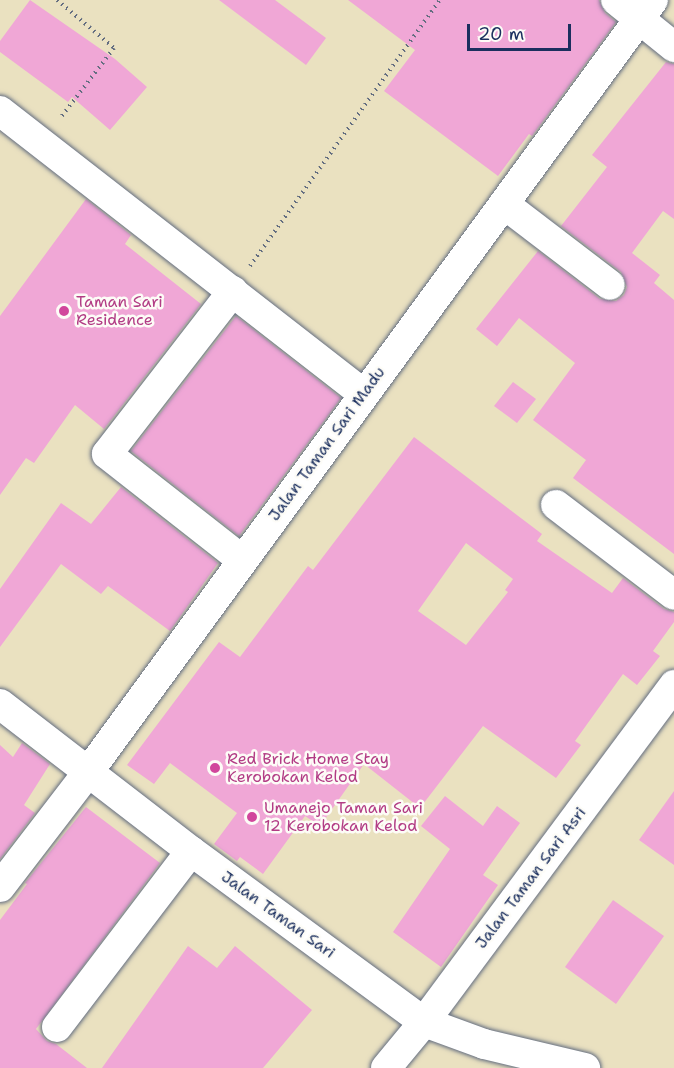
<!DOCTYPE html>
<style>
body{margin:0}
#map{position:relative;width:674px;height:1068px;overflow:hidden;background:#eae1c0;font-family:"Shantell Sans",sans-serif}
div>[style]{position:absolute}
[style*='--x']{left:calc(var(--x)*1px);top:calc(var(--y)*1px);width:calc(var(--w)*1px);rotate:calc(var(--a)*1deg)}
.building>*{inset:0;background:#f0a7d6}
.path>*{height:4px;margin-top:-2px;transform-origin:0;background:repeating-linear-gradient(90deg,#636d80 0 1.5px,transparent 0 6px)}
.roads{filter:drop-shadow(0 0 2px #636d80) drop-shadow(0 0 2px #636d80)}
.street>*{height:30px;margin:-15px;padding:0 15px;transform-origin:15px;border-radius:15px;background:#fff}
.dots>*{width:16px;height:16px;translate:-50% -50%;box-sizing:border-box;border:3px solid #fdfcf7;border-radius:50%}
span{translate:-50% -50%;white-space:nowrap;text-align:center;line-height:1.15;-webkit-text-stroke:5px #fdfcf7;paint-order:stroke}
.hotel-label{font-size:16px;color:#b23c85}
.left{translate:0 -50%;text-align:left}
.street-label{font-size:16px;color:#1b2f5e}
.scale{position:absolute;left:467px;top:24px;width:104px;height:27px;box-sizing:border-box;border:3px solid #1b2f5e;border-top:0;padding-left:8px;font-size:18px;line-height:21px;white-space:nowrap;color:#1b2f5e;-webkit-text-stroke:4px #fdfcf7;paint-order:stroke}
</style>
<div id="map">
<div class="building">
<i style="clip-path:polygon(30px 0,115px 59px,147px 87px,110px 130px,72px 97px,68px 102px,0 52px,0 41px)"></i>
<i style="clip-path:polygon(219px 0,275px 0,326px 38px,306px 65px)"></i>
<i style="clip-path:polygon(348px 0,599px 0,605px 13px,616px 22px,532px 136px,529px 134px,498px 176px,384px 91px,415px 50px)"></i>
<i style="clip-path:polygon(666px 62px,674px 64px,674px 219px,663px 211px,632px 253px,660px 275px,654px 283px,674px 300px,674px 554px,573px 478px,586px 460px,533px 420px,575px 363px,519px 318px,497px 346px,476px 329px,538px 251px,600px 299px,616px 301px,624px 295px,627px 287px,621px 272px,561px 226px,607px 167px,592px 155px)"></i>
<i style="clip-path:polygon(86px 199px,131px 235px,125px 244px,201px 304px,104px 429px,75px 405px,34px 463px,26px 458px,0 495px,0 316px)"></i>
<i style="clip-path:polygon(236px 316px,341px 398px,239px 536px,131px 451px)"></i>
<i style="clip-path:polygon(513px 382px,536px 399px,517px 423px,494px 406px)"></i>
<i style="clip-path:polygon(evenodd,414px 437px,542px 534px,537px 541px,612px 593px,623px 578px,664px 609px,674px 612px,674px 622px,653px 651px,660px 656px,637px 685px,623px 674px,575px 741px,581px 745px,556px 778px,483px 726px,420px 808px,364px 764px,320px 826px,305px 816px,263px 874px,240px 857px,237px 861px,214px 844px,237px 813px,170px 763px,154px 784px,127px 765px,219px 642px,240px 657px,308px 566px,313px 570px,414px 437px,466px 543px,513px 579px,505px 590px,508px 592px,466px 645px,418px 611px,466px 543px)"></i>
<i style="clip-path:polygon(121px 487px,218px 563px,170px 631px,108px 586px,101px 594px,61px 564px,0 647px,0 589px,61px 503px,91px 524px)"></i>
<i style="clip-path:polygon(22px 743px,50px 764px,24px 805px,35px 813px,0 859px,0 745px,13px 757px)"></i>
<i style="clip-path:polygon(674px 791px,674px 865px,639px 840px)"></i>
<i style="clip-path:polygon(445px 796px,483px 826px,497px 806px,520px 823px,483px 875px,498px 885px,441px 967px,393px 932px,450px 849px,421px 826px)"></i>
<i style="clip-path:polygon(86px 807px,160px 863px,36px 1029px,47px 1041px,56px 1044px,87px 1068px,0 1068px,0 920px,27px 884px,25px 883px)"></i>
<i style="clip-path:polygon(613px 900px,664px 936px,616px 1004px,565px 967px)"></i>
<i style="clip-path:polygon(188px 946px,217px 968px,235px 946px,312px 1010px,263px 1068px,102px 1068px)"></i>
</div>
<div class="path">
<i style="--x:57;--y:0;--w:75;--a:40.1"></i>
<i style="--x:114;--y:48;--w:87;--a:127.5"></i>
<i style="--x:250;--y:266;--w:327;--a:-54.5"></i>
</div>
<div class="roads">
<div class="street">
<i style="--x:616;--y:0;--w:75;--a:39"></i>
<i style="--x:0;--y:111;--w:461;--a:37.9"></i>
<i style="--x:504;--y:204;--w:133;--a:37.4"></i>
<i style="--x:233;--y:291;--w:206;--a:127.7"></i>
<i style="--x:107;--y:454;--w:172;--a:38.1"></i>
<i style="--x:556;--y:505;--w:148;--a:37.3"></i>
<i style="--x:0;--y:704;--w:241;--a:37.6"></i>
<i style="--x:191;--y:851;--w:289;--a:36.3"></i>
<i style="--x:424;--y:1022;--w:64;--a:20.1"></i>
<i style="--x:484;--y:1044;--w:104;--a:13.4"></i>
<i style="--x:0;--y:887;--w:146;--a:-52.5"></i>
<i style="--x:89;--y:771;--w:955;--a:-53.81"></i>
<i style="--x:57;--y:1027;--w:221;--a:-52.7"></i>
<i style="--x:386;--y:1068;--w:60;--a:-50.4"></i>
<i style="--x:424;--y:1022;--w:420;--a:-53.4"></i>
</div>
</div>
<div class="dots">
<i style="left:64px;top:311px;background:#d1479c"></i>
<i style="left:215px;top:768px;background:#d1479c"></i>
<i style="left:252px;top:817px;background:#d1479c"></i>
</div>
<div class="hotel-label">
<span class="left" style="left:76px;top:311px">Taman Sari<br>Residence</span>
<span class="left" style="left:227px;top:768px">Red Brick Home Stay<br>Kerobokan Kelod</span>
<span class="left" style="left:264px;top:817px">Umanejo Taman Sari<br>12 Kerobokan Kelod</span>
</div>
<div class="street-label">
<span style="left:327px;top:444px;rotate:-54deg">Jalan Taman Sari Madu</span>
<span style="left:531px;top:878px;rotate:-53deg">Jalan Taman Sari Asri</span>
<span style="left:278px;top:915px;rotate:36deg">Jalan Taman Sari</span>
</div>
<div class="scale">20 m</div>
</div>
